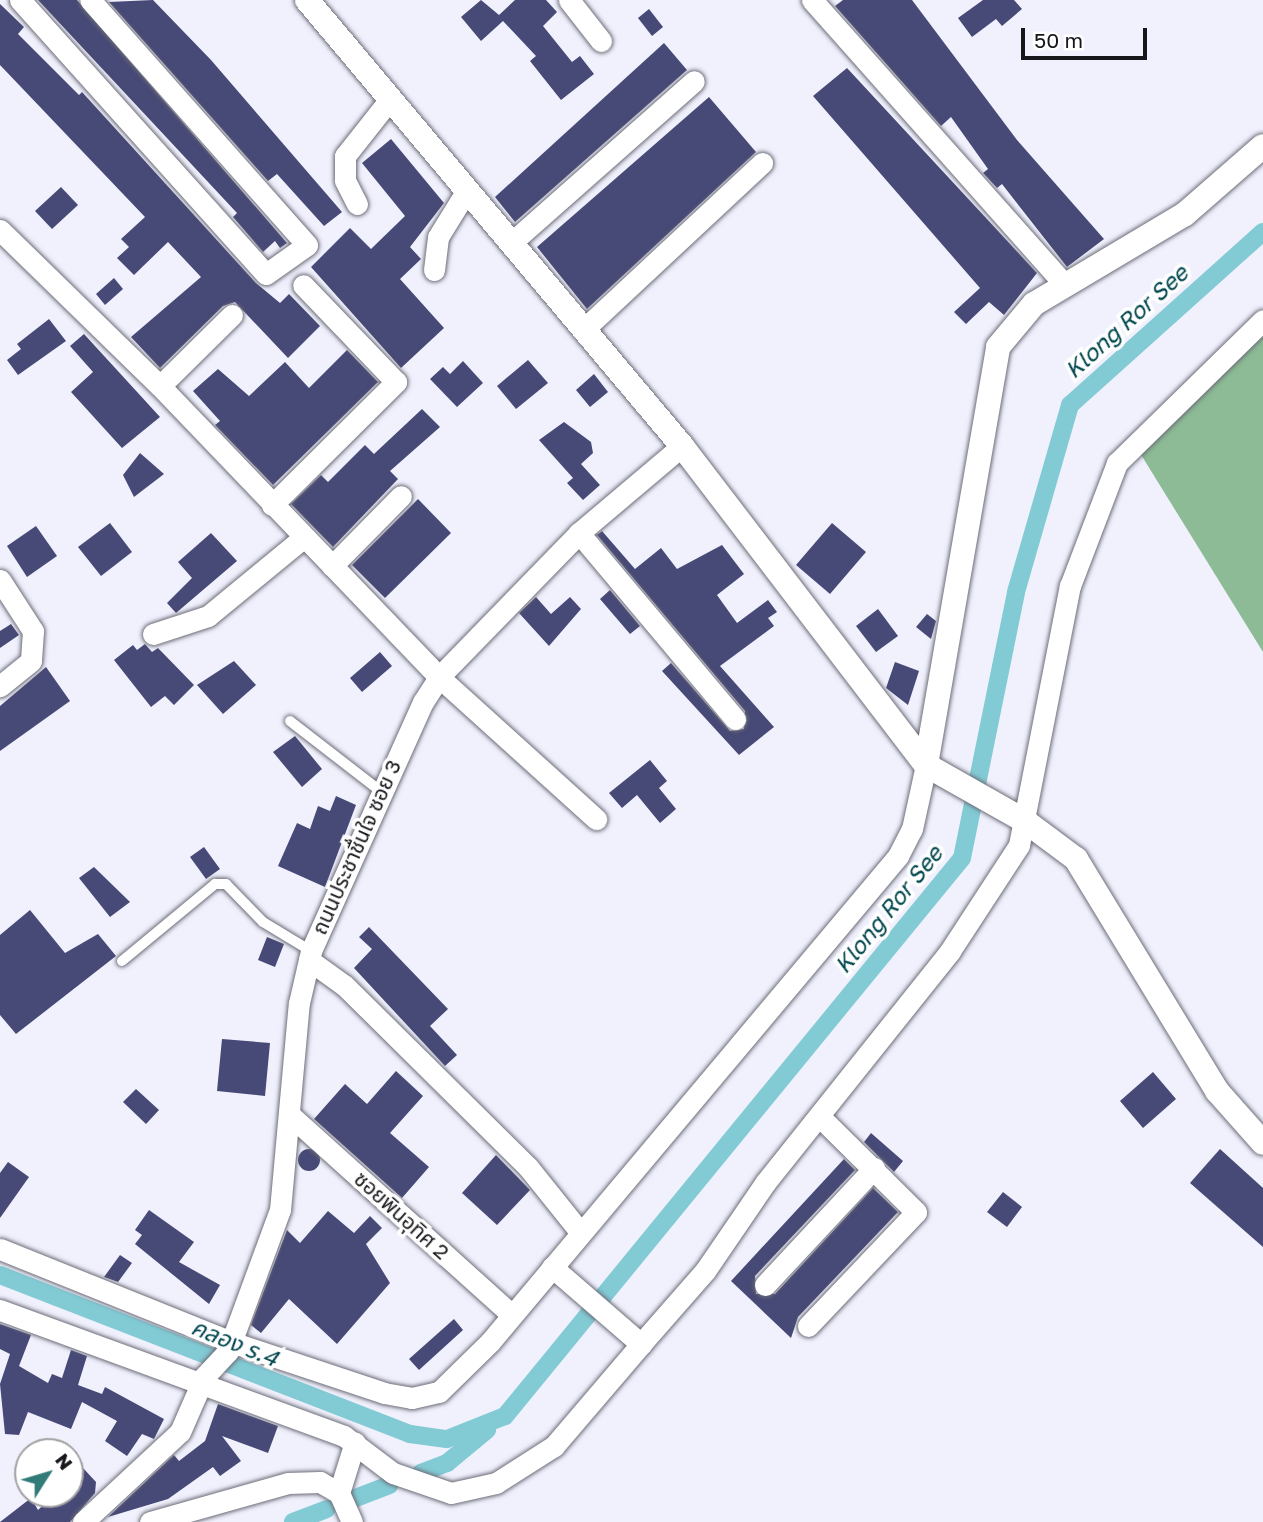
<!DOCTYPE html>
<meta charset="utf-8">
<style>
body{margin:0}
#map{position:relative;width:1263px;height:1522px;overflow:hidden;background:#f0f1fd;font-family:"Golos Text","Noto Sans Thai",sans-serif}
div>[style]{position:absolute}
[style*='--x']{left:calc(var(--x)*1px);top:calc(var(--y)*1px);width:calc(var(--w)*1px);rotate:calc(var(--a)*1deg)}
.forest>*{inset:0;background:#8cbb95}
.canal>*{height:18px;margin:-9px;padding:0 9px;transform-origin:9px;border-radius:9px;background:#82cbd5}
.building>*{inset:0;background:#474976}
.round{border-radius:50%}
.roads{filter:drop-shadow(0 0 2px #6c6d78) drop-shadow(0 0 2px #6c6d78)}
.service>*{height:10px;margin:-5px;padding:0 5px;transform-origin:5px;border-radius:5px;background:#fff}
.minor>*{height:21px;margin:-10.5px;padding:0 10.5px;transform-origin:10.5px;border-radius:10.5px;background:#fff}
.tertiary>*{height:24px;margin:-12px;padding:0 12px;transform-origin:12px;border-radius:12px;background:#fff}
span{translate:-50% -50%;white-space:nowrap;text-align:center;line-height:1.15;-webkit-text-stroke:7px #fff;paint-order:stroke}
.street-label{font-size:21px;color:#17171b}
.water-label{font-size:23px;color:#00464e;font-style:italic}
.north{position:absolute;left:14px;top:1438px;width:70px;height:70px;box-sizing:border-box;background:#fff;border:2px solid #a2a2a4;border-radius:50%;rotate:53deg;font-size:19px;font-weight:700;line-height:28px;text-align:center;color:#17171b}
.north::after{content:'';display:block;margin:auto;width:24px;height:32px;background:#337b79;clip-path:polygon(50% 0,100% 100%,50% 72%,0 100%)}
.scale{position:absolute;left:1021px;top:28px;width:126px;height:32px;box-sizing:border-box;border:4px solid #17171b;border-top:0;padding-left:9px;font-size:21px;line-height:24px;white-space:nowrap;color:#17171b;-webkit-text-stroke:5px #fff;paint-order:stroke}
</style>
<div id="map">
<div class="forest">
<i style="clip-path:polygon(1263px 320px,1263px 652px,1135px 445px)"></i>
</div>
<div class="canal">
<i style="--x:0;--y:1275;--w:440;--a:21.2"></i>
<i style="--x:410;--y:1434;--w:37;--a:8"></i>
<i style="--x:447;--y:1439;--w:62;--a:-21.6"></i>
<i style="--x:505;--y:1416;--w:721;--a:-50.68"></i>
<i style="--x:962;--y:858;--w:271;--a:-78.5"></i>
<i style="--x:1016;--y:592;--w:195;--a:-73.9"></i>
<i style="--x:1070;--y:405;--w:259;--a:-41.9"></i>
<i style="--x:421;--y:1473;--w:28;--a:-21"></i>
<i style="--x:447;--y:1463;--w:52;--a:-39.5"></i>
<i style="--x:353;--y:1499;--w:39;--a:-21"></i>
<i style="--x:293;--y:1522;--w:36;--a:-21"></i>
</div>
<div class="building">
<i style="clip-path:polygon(38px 0,77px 0,287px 243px,280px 248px,275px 241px,263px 252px,233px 217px,237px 213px)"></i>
<i style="clip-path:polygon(153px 0,211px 60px,342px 212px,324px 226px,277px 174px,268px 181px,109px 2px)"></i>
<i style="clip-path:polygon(481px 0,499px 15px,515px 0,546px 0,557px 12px,543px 26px,572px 62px,580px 56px,594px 74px,561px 100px,530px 61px,536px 56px,503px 21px,481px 41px,461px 17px)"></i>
<i style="clip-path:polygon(843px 0,912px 0,1017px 140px,1104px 239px,1067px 267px,1002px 184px,997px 188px,983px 173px,988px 169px,951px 117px,941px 126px,835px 6px)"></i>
<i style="clip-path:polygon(983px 0,1014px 0,1022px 9px,1002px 26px,996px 19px,972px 37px,958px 18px)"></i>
<i style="clip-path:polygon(0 4px,24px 27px,18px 34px,79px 95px,82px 92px,256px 283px,280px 303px,289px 294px,320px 326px,288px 358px,235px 302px,223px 306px,160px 368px,131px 337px,201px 277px,168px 242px,134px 275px,117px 258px,129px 247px,121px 239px,145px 217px,0 65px)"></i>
<i style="clip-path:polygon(649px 9px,663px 27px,652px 36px,638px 18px)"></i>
<i style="clip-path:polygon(664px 43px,687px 70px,515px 222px,495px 197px)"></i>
<i style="clip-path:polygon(847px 68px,1037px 273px,1004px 315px,989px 302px,966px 324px,954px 312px,980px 288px,813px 96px)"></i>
<i style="clip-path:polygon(709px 97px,756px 152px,587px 309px,537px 247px)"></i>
<i style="clip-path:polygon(391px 139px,444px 203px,410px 247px,421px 259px,400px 279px,444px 328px,401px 368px,311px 267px,350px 228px,371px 249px,405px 216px,362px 163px)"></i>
<i style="clip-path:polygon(61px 187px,78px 205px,52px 229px,35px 211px)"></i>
<i style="clip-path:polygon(114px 278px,123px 289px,105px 305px,96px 294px)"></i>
<i style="clip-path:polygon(49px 319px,66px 341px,18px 375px,7px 360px,21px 349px,17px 344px)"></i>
<i style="clip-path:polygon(84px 334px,160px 417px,122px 448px,71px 392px,93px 372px,70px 346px)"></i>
<i style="clip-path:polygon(347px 350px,378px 382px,273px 485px,215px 425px,220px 421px,193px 391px,218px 369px,249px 396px,285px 362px,309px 388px)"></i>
<i style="clip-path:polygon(528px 360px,548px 383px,516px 409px,497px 386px)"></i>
<i style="clip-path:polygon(463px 361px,483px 383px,457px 407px,430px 379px,443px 367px,450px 374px)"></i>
<i style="clip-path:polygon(594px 374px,608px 392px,590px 407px,576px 390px)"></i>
<i style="clip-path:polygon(422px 409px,440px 427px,390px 471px,398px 479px,333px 547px,291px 504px,321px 475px,328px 482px,365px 445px,374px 454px)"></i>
<i style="clip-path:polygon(564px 422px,591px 442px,593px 453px,581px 464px,600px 485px,583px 500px,567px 483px,573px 478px,539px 440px)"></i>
<i style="clip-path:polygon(140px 453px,164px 474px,134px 497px,123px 475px)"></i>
<i style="clip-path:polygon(418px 499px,451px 533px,385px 598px,352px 565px)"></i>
<i style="clip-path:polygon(110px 523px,132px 552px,101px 576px,78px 547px)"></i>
<i style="clip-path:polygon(832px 523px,866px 552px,830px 594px,796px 565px)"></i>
<i style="clip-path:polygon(36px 526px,57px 556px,27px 577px,7px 546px)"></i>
<i style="clip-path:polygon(602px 531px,635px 569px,661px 548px,677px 569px,722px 545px,744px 574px,717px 595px,737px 623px,768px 600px,777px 612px,768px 618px,774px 626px,720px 666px,774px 727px,739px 755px,662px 671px,671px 663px,730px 731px,744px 729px,745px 711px,597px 535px)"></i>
<i style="clip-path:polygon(211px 533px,237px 561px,176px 613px,167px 603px,192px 578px,178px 562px)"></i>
<i style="clip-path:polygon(610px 590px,640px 626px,630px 634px,600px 599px)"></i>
<i style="clip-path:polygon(536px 597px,551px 614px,570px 597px,581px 609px,549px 646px,519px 613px)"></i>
<i style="clip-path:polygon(878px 609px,898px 636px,876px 652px,856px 626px)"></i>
<i style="clip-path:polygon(927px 614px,936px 621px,931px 639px,916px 627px)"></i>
<i style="clip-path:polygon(11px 624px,19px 635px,0 648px,0 631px)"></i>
<i style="clip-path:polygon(145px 644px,152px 652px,158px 648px,194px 685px,174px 705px,165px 696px,151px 707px,114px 660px,133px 645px,137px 650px)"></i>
<i style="clip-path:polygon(380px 652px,392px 666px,362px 692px,350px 678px)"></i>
<i style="clip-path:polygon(234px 661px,256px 685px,223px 714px,197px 685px)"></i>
<i style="clip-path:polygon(895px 662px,919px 671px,908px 705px,886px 688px)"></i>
<i style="clip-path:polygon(46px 667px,70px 701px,0 751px,0 706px)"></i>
<i style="clip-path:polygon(295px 736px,322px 769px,302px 787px,273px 752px)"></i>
<i style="clip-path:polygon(650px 760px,667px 781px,659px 788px,676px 809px,660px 823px,637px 795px,622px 808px,609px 793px)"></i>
<i style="clip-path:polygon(336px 796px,356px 805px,325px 887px,278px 866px,297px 823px,310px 829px,318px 806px,330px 811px)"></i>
<i style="clip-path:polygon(204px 847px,220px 869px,206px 879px,190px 857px)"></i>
<i style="clip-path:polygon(94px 867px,130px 902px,110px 917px,79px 878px)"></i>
<i style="clip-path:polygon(30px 910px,65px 953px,98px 934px,116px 956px,16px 1034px,0 1015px,0 935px)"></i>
<i style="clip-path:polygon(369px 927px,448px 1009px,430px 1026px,457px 1055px,445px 1066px,354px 968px,372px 949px,359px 937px)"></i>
<i style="clip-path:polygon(267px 937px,284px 944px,275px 967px,258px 960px)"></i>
<i style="clip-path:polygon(222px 1039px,270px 1043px,265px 1096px,217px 1091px)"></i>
<i style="clip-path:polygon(396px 1071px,423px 1096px,390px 1133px,429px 1167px,402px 1198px,314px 1119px,345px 1084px,367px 1104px)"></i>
<i style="clip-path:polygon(1153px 1072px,1176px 1099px,1143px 1128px,1120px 1101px)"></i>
<i style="clip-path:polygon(136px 1089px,159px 1110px,146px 1124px,123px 1102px)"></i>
<i style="clip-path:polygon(871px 1133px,903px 1161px,894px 1172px,864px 1142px)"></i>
<i style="clip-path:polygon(1220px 1149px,1263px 1188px,1263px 1247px,1190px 1183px)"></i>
<i class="round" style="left:298px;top:1149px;width:22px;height:22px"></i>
<i style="clip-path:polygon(496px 1155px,530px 1190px,497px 1225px,462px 1193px)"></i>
<i style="clip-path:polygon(844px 1159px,855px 1170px,755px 1276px,756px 1294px,775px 1294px,873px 1188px,898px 1212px,798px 1317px,791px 1338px,731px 1281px)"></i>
<i style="clip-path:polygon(8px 1162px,29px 1177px,0 1218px,0 1173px)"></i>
<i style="clip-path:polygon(1003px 1192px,1022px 1207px,1007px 1227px,987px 1212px)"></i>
<i style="clip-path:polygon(149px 1210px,194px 1242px,179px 1262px,220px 1285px,209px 1304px,135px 1244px,142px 1235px,135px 1230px)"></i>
<i style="clip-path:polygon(328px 1211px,354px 1233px,370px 1216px,382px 1228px,366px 1244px,390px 1283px,337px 1344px,289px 1299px,261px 1333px,251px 1325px,287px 1230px,300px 1243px)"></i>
<i style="clip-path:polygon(120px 1255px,132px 1263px,118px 1282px,104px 1277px)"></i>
<i style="clip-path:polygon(454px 1319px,463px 1330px,419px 1370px,409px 1359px)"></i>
<i style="clip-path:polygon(0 1324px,31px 1335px,19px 1366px,48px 1383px,52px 1374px,62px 1378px,71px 1350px,87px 1356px,78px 1385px,102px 1394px,105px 1387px,164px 1419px,154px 1439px,142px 1434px,127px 1456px,105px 1441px,117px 1421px,82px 1402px,71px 1429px,28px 1412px,19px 1435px,5px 1434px,0 1384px,10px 1354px,0 1349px)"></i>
<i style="clip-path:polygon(218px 1404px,278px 1426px,268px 1453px,222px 1436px,241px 1461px,220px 1476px,213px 1467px,168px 1499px,108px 1517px,174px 1455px,179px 1461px,205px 1441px)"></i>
<i style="clip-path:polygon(70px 1454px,96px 1482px,95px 1493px,70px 1522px,0 1522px,31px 1498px,38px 1510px,55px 1494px,70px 1494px)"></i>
</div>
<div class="roads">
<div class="service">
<i style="--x:290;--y:721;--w:113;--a:37.8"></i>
<i style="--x:122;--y:961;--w:121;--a:-39.6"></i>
<i style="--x:215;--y:884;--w:11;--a:0"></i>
<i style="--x:226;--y:884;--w:53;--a:45.8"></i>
<i style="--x:263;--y:922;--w:56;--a:31.1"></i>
</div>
<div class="minor">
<i style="--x:20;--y:0;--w:368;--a:48.1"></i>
<i style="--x:266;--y:274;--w:50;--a:-35.3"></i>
<i style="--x:307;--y:245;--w:327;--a:-131.5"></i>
<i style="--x:569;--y:0;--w:52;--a:52"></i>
<i style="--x:812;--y:0;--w:381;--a:48.4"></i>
<i style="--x:357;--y:204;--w:27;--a:-117"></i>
<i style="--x:345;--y:180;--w:24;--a:-90"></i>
<i style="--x:345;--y:156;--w:73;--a:-51.7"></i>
<i style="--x:0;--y:230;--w:223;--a:44.3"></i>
<i style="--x:160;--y:386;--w:403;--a:46.2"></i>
<i style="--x:439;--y:677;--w:212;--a:42.1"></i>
<i style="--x:511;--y:243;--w:244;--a:-41.5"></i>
<i style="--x:434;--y:270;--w:33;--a:-83"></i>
<i style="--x:438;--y:237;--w:55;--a:-58.3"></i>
<i style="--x:583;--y:330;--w:245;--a:-43"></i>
<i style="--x:160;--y:386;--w:101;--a:-44.6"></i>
<i style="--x:272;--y:505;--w:175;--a:-44.8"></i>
<i style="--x:396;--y:382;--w:134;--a:-133.8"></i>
<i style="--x:579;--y:533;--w:243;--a:50"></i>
<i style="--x:332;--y:566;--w:98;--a:-45.4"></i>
<i style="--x:0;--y:580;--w:61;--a:57.1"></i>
<i style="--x:33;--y:631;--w:30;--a:94"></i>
<i style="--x:31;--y:661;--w:40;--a:141"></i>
<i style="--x:153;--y:634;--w:58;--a:-18.1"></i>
<i style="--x:208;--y:616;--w:123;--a:-39.4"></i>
<i style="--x:309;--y:960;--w:44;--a:35.8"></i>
<i style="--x:345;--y:986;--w:257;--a:44.7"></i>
<i style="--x:528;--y:1167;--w:83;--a:51.3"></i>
<i style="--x:291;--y:1116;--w:297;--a:42"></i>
<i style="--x:0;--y:1249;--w:249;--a:21.9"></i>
<i style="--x:231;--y:1342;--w:161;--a:18.4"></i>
<i style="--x:384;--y:1393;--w:28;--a:10"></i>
<i style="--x:412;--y:1398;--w:28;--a:-13"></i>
<i style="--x:439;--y:1392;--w:71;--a:-44.4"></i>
<i style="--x:490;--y:1342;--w:635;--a:-49.99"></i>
<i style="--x:898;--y:856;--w:30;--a:-63"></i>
<i style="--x:912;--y:829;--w:66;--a:-77.7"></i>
<i style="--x:552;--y:1267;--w:118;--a:40.9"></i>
<i style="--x:641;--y:1344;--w:97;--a:-48.8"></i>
<i style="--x:705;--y:1271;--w:107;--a:-55.7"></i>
<i style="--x:765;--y:1183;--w:297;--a:-51.4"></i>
<i style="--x:950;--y:951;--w:126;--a:-56.9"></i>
<i style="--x:1019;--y:845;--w:264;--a:-78.9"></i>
<i style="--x:1070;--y:586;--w:132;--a:-69.1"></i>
<i style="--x:1117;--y:463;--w:204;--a:-44.4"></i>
<i style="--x:765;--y:1285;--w:160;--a:-47"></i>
<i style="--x:0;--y:1310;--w:366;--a:20.1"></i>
<i style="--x:344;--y:1436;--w:61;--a:37.1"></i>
<i style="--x:393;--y:1473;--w:61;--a:19"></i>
<i style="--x:451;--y:1493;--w:46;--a:-12.5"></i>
<i style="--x:496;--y:1483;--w:69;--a:-32.5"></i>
<i style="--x:554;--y:1446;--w:134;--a:-49.5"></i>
<i style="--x:808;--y:1326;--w:157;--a:-46.5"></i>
<i style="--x:916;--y:1212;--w:135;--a:-135.3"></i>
<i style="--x:83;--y:1522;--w:132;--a:-42.9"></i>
<i style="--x:180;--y:1432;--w:60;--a:-66.4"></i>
<i style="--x:204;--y:1377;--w:35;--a:-47"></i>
<i style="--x:228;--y:1351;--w:150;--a:-69.8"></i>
<i style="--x:280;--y:1210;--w:208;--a:-84.8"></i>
<i style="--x:299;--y:1003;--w:53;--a:-77"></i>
<i style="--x:311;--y:951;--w:273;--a:-65.8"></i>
<i style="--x:423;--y:702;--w:30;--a:-57"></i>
<i style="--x:439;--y:677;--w:201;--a:-45.8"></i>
<i style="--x:579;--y:533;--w:135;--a:-40.2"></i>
<i style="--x:150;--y:1522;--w:143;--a:-15.8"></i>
<i style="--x:288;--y:1483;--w:32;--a:-2"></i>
<i style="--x:320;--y:1482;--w:22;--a:30"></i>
<i style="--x:352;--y:1522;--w:32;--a:-114"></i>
<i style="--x:339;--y:1493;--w:53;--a:-72.6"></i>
</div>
<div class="tertiary">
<i style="--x:307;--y:0;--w:583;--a:49.94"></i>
<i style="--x:682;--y:446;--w:402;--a:52.6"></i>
<i style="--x:926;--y:765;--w:114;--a:29.5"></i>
<i style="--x:1025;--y:821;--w:64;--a:36.7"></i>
<i style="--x:1076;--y:859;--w:271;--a:58.7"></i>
<i style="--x:1217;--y:1091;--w:69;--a:48.5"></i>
<i style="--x:926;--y:765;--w:424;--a:-80.2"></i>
<i style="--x:998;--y:347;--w:56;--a:-50.1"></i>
<i style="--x:1034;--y:304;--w:176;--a:-30.8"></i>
<i style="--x:1185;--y:214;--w:103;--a:-41.1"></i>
</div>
</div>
<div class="street-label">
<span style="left:356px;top:847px;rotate:-66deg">ถนนประชาชื่นใจ ซอย 3</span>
<span style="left:402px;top:1215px;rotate:42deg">ซอยพินอุทิศ 2</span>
</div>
<div class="water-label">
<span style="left:1126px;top:321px;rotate:-42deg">Klong Ror See</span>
<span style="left:888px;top:909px;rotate:-51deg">Klong Ror See</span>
<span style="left:235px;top:1342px;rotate:22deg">คลอง ร.4</span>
</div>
<div class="north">N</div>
<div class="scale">50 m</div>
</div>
